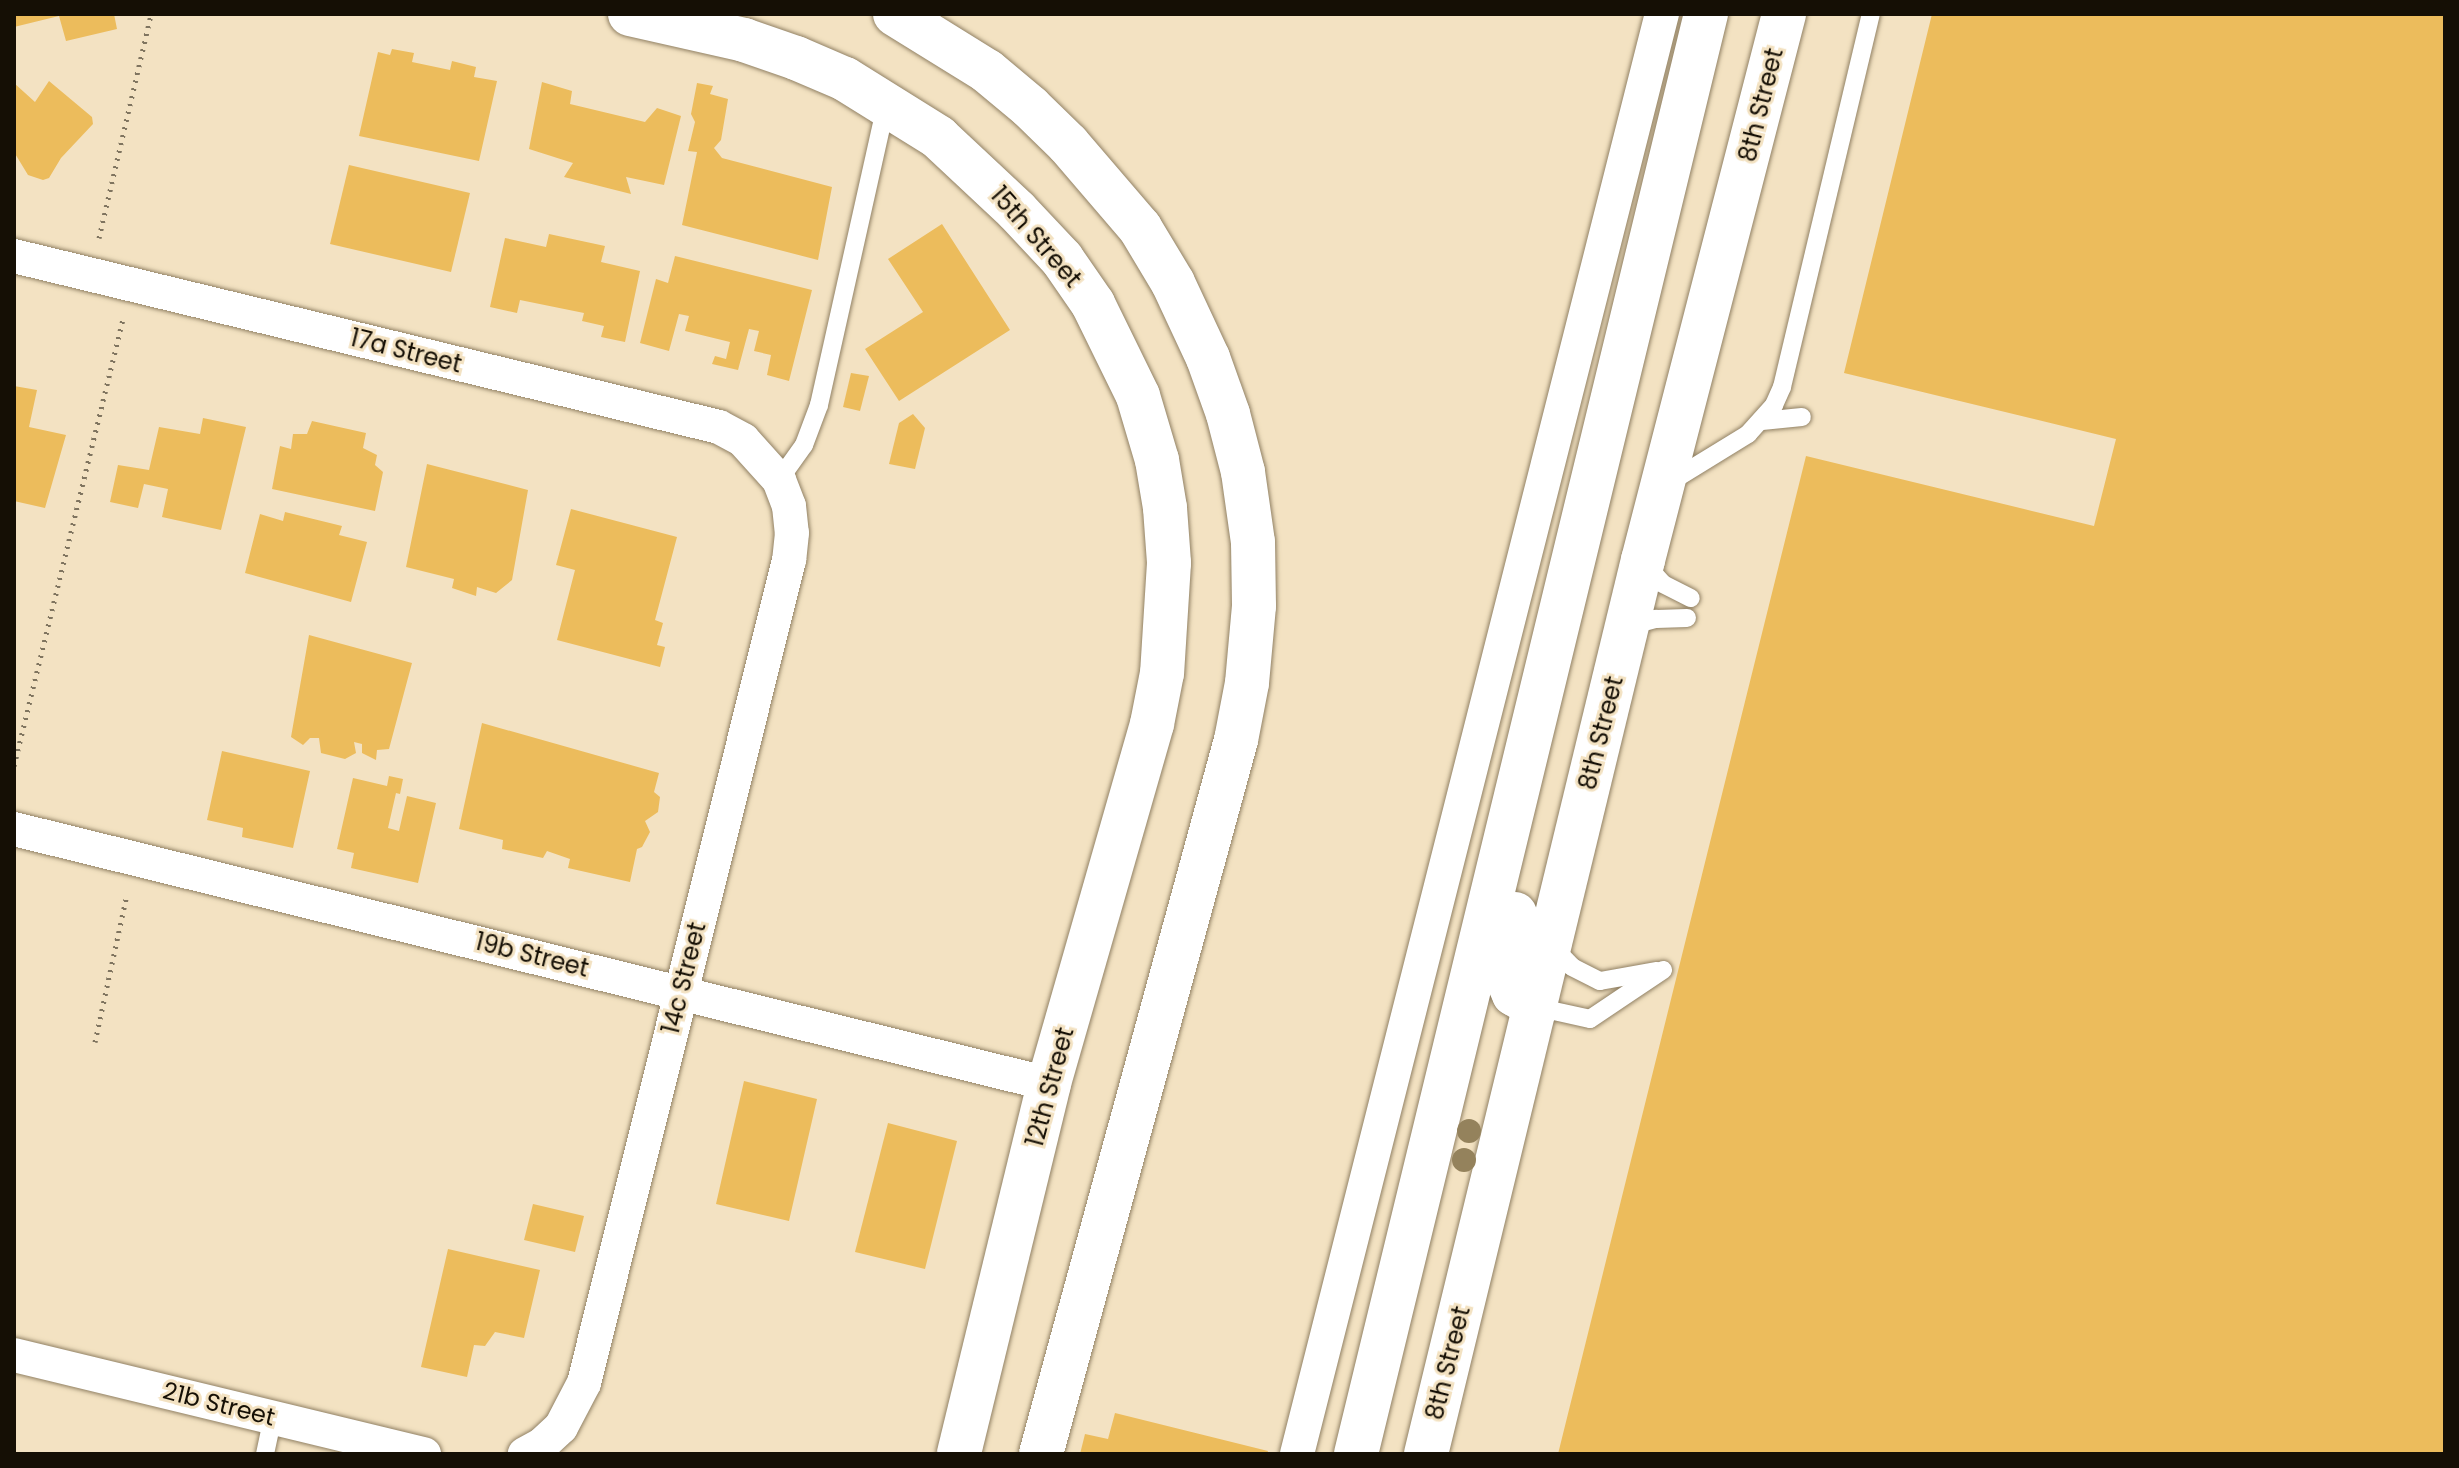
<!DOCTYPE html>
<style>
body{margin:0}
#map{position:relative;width:2459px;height:1468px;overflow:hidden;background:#f3e2c2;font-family:Poppins,sans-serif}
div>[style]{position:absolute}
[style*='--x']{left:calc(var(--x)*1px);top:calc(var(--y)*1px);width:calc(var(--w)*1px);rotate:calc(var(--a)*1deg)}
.building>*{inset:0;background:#ecbc5c}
.path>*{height:5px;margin-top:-2.5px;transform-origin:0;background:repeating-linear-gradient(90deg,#7f745f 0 2px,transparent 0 8px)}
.roads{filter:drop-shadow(0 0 2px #918164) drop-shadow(0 0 2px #918164)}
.service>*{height:18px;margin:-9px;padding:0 9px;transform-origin:9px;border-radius:9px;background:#fff}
.minor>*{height:34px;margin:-17px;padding:0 17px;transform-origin:17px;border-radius:17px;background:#fff}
.tertiary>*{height:44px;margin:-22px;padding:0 22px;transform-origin:22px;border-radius:22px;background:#fff}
.trees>*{width:24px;height:24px;margin:-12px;border-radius:50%;background:#94825c}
span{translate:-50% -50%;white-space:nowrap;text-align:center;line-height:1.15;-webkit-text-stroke:6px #f3e2c2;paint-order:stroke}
.street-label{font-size:24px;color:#150f05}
.frame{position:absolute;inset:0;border:16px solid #150f05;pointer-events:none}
</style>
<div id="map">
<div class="building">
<i style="clip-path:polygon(14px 14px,114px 14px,117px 29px,66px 41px,59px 16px,14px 27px)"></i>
<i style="clip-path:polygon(1932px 14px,2445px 14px,2445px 1454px,1558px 1454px,1806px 456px,2094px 526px,2116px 439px,1844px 373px)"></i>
<i style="clip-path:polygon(392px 49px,414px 53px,412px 62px,450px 70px,452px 61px,476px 67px,474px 77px,497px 81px,479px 161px,359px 136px,378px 52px,390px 55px)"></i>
<i style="clip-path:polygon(49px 81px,92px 117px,93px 124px,61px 158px,49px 178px,43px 180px,28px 175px,14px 152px,14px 83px,35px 102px)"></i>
<i style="clip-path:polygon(542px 82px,572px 91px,570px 104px,645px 122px,657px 108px,681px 116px,664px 185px,626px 177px,631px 194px,564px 177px,573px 163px,529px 149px)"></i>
<i style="clip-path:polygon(697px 83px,713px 86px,710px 94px,728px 99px,721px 140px,714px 148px,722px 158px,832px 187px,818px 260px,682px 225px,697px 152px,688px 151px,695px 122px,691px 114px)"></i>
<i style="clip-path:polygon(349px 165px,470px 193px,451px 272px,330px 244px)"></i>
<i style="clip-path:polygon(942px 224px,1010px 330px,899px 401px,865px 349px,923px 312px,888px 259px)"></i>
<i style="clip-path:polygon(549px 234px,605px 246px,601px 262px,640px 271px,625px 342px,601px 337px,604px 326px,582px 321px,584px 313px,520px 300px,517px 313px,490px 307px,505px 238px,546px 247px)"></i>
<i style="clip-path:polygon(675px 256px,812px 290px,789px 381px,767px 375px,771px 355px,754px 351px,759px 331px,749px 329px,738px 370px,712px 364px,715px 356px,726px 359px,730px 342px,685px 331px,689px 316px,679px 314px,669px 351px,640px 343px,656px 279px,668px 283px)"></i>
<i style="clip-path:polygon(851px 373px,869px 376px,860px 411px,843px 407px)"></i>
<i style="clip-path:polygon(14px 386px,37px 390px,29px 427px,66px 435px,45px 508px,14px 501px)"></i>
<i style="clip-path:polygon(913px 414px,925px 428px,915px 469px,889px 464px,899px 423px)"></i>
<i style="clip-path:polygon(203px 418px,246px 427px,221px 530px,162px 517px,168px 489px,144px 484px,138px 508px,110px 502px,118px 465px,149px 470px,159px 427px,200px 434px)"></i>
<i style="clip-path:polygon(312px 421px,366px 433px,363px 448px,377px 455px,375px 465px,383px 472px,375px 511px,272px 489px,280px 446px,291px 449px,293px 434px,307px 434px)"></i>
<i style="clip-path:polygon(427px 464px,528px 490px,512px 580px,496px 593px,477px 587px,476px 596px,452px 588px,454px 579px,406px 567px)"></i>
<i style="clip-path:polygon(571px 509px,677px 537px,655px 620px,663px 623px,657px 645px,665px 647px,660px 667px,557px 640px,575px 570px,556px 565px)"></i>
<i style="clip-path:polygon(285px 512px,342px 526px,339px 535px,367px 542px,351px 602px,245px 573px,260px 514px,283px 521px)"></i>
<i style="clip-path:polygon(309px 635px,412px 663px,389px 749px,377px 750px,376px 760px,362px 753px,362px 744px,354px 742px,356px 753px,345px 759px,321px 753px,319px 738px,310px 738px,303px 745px,291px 737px)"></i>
<i style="clip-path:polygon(482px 723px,659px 773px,654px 792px,660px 797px,658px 812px,645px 821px,650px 832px,642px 847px,637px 849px,630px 882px,568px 868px,570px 859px,547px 851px,543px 858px,502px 849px,503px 840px,459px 829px)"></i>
<i style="clip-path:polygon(222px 751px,310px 771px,293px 848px,242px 837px,243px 828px,207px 820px)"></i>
<i style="clip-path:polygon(389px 776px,403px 779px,400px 794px,396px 793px,388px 828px,399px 831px,407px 796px,436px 803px,418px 883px,351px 868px,354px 853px,337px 849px,353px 778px,387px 786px)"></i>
<i style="clip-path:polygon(744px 1081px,817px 1099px,789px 1221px,716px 1204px)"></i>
<i style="clip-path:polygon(888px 1123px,957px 1141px,925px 1269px,855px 1252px)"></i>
<i style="clip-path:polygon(533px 1204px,584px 1216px,575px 1252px,524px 1240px)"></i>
<i style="clip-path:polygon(448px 1249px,540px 1270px,524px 1338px,495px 1332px,485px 1346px,474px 1345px,467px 1377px,421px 1367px)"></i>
<i style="clip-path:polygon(1115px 1413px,1268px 1451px,1267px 1454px,1080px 1454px,1085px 1434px,1108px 1439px)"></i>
</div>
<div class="path">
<i style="--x:99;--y:238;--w:230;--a:-76.9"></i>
<i style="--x:14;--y:766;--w:459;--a:-76.3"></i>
<i style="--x:95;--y:1042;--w:151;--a:-77.8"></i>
</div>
<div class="roads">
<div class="service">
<i style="--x:1762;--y:421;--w:40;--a:-5.7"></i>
<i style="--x:779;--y:480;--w:43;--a:-54.5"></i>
<i style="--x:804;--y:445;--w:43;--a:-69.4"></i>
<i style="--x:819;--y:405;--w:306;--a:-77.4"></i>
<i style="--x:1670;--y:482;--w:92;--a:-31.6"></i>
<i style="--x:1748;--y:434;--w:39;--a:-48"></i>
<i style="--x:1774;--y:405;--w:20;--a:-66"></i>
<i style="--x:1782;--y:387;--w:383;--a:-76.6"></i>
<i style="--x:1646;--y:565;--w:25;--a:48"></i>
<i style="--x:1663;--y:584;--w:31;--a:27"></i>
<i style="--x:1629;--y:626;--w:28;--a:-15"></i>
<i style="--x:1656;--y:619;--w:31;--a:-2"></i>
<i style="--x:1552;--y:946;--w:29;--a:46"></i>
<i style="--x:1572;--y:967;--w:31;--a:27"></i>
<i style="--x:1600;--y:981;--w:58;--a:-10"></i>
<i style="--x:1536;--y:1007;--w:55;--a:12.5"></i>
<i style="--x:1590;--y:1019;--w:88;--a:-33.9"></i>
<i style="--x:265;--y:1454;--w:38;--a:-78"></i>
</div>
<div class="minor">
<i style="--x:14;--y:256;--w:725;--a:13.63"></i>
<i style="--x:719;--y:427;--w:27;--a:28"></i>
<i style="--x:743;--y:440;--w:54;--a:48"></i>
<i style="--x:779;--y:480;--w:28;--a:69"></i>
<i style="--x:789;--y:506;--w:27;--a:84"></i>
<i style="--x:792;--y:533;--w:27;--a:96"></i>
<i style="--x:789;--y:560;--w:848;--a:103.99"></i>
<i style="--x:584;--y:1383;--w:50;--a:117.6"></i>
<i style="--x:561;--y:1427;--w:25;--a:137"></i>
<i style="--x:543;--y:1444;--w:21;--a:151"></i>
<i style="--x:14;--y:829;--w:1066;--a:13.84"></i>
<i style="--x:14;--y:1355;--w:422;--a:13.6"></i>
<i style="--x:1297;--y:1454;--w:1486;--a:-75.78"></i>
</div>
<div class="tertiary">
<i style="--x:630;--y:14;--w:117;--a:12.8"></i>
<i style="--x:744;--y:40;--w:55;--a:19.1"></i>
<i style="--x:796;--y:58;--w:53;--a:23.2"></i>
<i style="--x:845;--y:79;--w:110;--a:31.9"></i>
<i style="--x:938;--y:137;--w:108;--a:43.1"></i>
<i style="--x:1017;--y:211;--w:66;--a:46.8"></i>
<i style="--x:1062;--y:259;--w:55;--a:55.4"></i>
<i style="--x:1093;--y:304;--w:102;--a:63.9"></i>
<i style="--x:1138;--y:396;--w:67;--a:73.5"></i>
<i style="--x:1157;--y:460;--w:49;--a:80.5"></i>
<i style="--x:1165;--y:508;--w:55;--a:85.8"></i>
<i style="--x:1169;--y:563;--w:110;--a:93.6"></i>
<i style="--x:1162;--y:673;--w:52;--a:101.1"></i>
<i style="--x:1152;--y:724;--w:374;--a:106"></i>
<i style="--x:1049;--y:1084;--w:381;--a:103.7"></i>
<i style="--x:895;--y:14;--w:108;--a:31.8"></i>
<i style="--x:987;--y:71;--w:56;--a:39.9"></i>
<i style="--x:1030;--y:107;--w:53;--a:44.2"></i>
<i style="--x:1068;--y:144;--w:111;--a:49.4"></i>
<i style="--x:1140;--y:228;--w:64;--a:59"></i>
<i style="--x:1173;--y:283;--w:83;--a:65"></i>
<i style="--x:1208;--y:358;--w:59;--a:70.3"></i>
<i style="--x:1228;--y:414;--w:60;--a:75.5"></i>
<i style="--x:1243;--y:472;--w:71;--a:81.9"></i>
<i style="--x:1253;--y:542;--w:64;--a:89.1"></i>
<i style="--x:1254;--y:606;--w:77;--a:95.2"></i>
<i style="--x:1247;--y:683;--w:58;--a:100.9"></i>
<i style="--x:1236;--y:740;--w:740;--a:105.28"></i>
<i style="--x:1515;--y:914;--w:47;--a:104.9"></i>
<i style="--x:1503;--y:959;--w:12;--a:85"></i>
<i style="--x:1504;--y:971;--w:25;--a:67"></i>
<i style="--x:1514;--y:994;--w:26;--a:31"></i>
<i style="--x:1356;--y:1454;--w:1482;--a:-76.34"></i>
<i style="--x:1426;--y:1454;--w:920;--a:-76.36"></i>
<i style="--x:1643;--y:560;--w:564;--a:-75.52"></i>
</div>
</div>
<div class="trees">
<i style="left:1469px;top:1131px"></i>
<i style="left:1464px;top:1160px"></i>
</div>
<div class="street-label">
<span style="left:1761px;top:105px;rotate:-76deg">8th Street</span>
<span style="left:1036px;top:237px;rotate:49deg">15th Street</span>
<span style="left:406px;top:351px;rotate:14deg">17a Street</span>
<span style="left:1601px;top:733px;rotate:-76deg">8th Street</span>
<span style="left:532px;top:955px;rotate:14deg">19b Street</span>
<span style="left:684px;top:978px;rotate:-76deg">14c Street</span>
<span style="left:1050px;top:1087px;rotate:-75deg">12th Street</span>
<span style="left:1448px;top:1363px;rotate:-76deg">8th Street</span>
<span style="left:219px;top:1404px;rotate:14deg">21b Street</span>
</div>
<div class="frame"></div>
</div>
